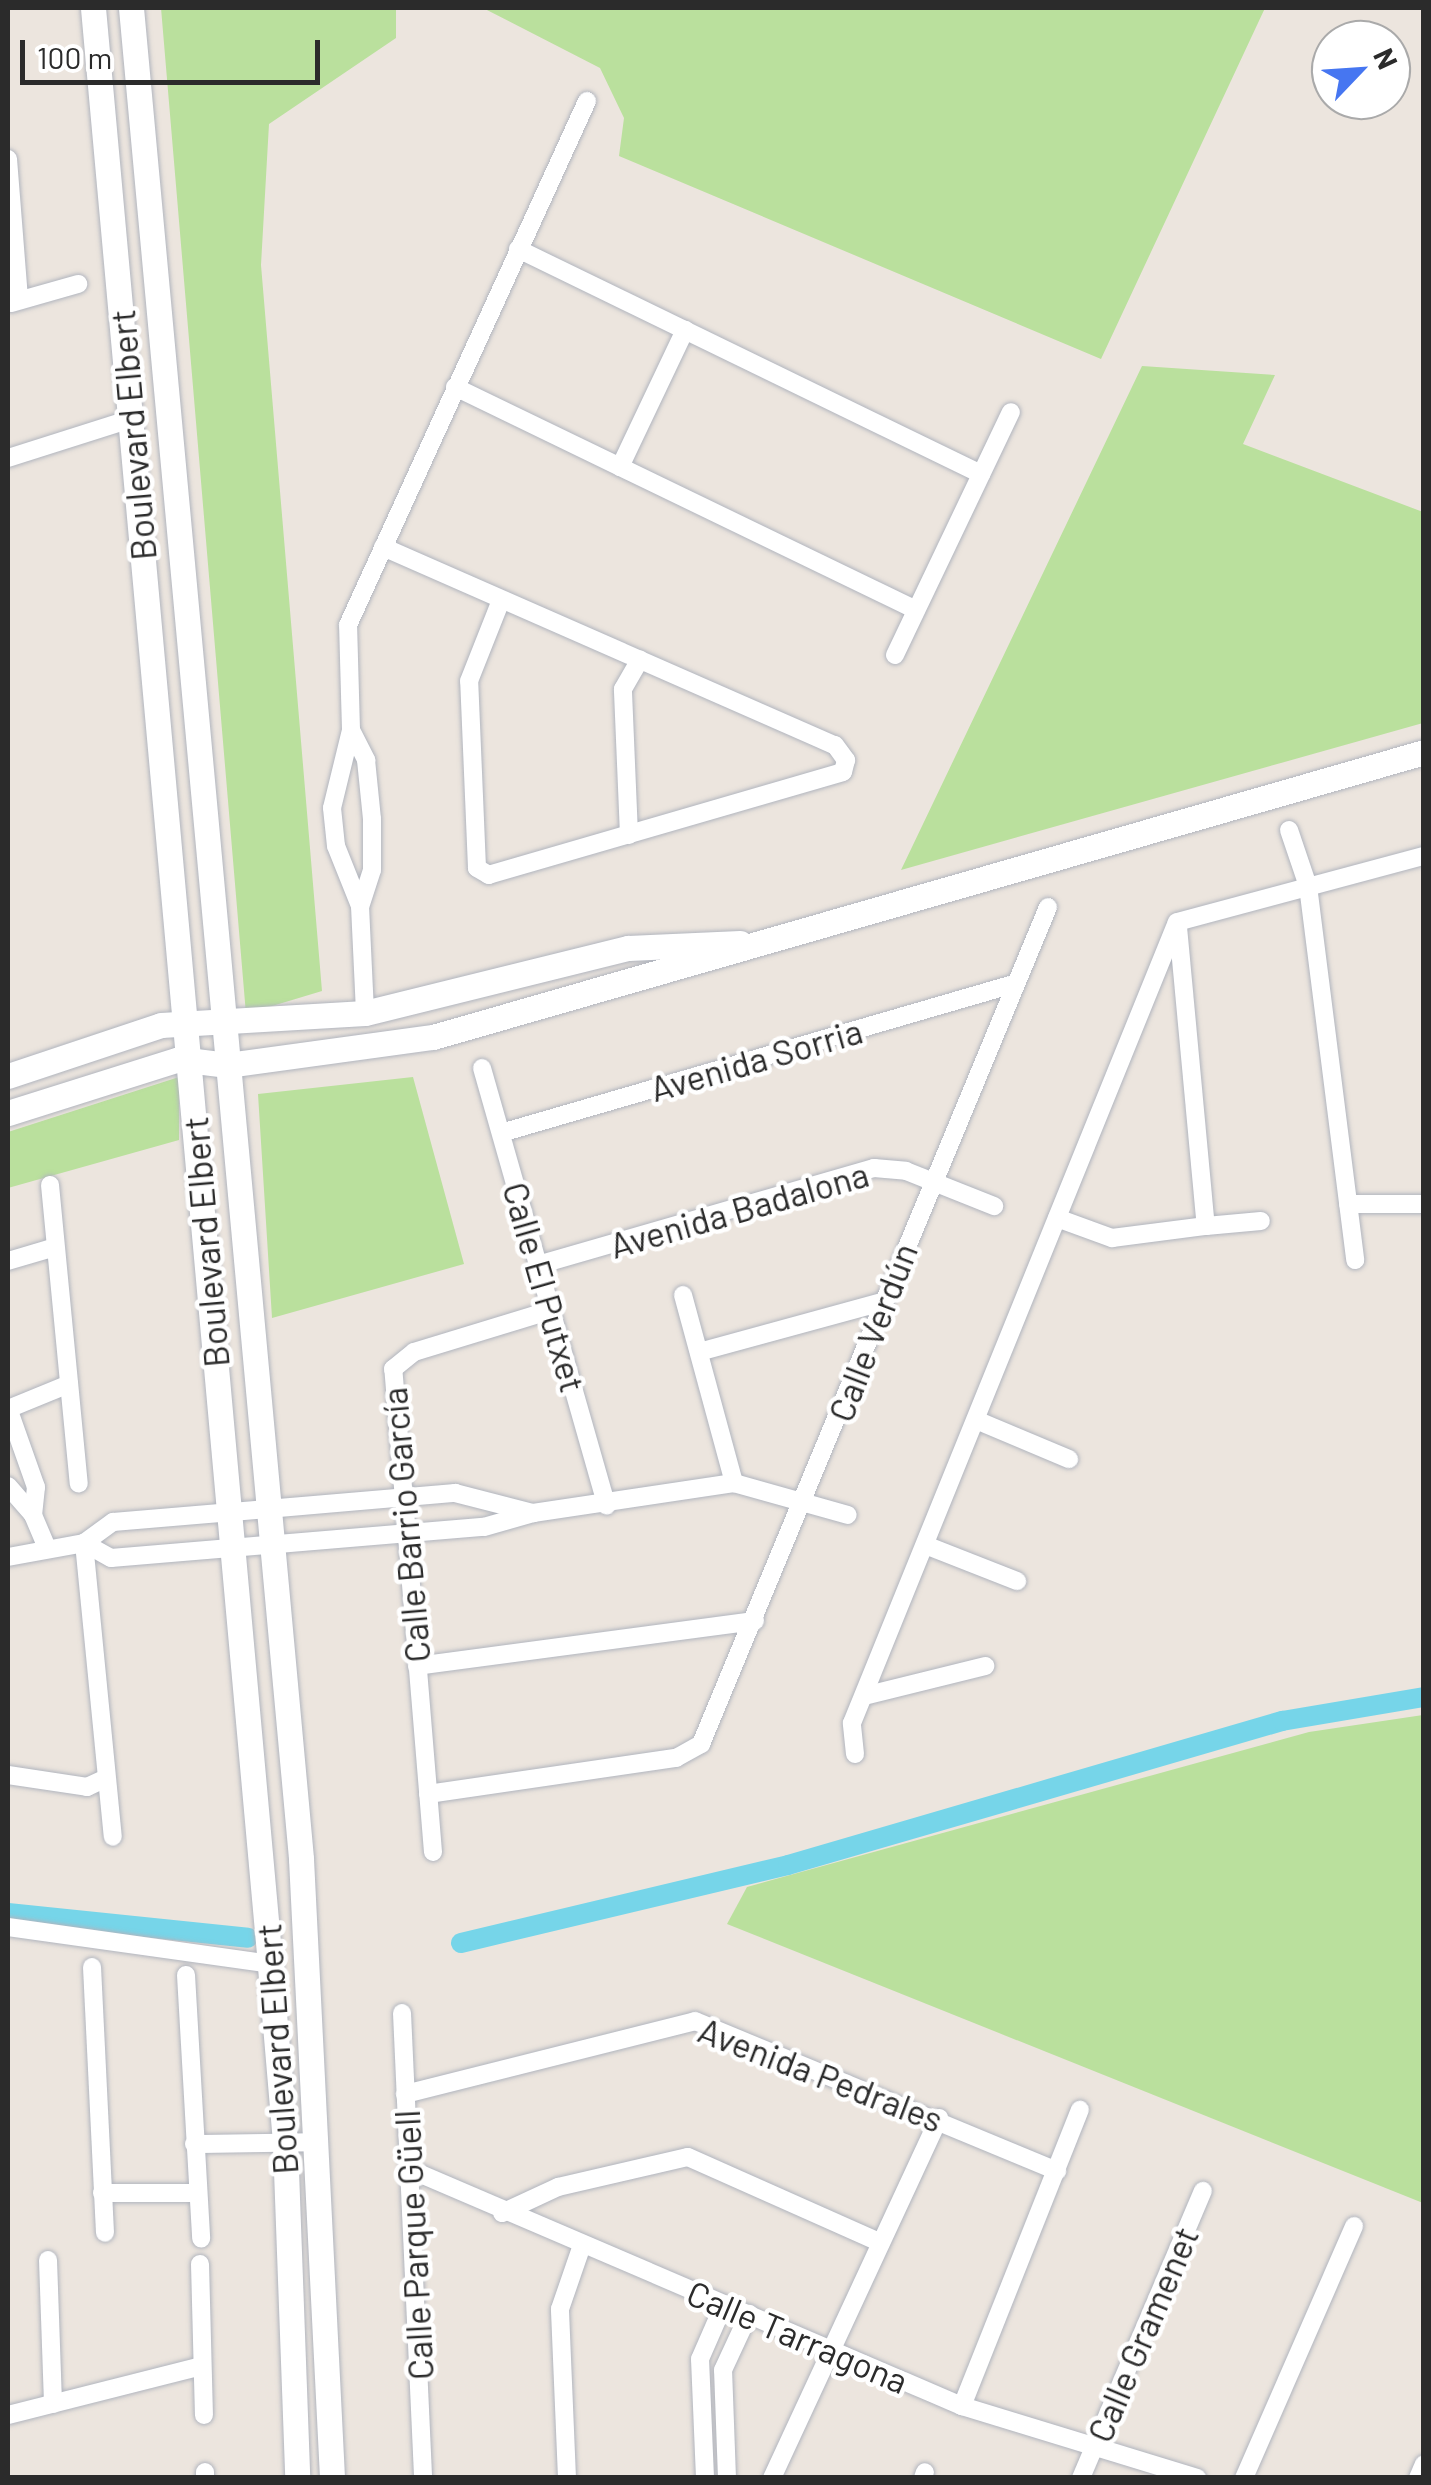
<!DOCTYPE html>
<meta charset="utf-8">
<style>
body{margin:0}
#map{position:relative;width:1431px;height:2485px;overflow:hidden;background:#ece5de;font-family:Barlow,sans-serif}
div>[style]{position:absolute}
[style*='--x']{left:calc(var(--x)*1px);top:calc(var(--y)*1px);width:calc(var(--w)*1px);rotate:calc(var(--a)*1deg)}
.green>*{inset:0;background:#bae09d}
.canal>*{height:20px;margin:-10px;padding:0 10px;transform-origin:10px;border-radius:10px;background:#76d5e9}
.roads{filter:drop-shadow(0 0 2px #b1b5be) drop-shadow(0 0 2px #b1b5be)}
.street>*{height:18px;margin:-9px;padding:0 9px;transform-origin:9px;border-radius:9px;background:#fff}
.secondary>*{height:25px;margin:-12.5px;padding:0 12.5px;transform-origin:12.5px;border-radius:12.5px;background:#fff}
span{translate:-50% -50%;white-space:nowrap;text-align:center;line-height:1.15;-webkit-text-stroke:9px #fff;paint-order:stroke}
.street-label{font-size:35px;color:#2b2b2b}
.frame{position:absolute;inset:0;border:10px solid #2b2b2b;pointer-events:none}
.north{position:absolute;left:1311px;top:20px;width:100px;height:100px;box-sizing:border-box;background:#fff;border:2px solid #aaa;border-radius:50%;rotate:65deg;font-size:28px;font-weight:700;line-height:40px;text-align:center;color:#2b2b2b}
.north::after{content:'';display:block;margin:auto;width:35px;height:45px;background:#4676f1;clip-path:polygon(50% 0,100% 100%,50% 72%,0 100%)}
.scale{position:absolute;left:20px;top:40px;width:300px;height:45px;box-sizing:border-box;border:5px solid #2b2b2b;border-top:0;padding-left:12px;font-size:30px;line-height:35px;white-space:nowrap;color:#2b2b2b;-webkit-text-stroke:8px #fff;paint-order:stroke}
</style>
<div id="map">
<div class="green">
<i style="clip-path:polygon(161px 8px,396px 8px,396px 38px,269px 124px,261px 265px,322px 991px,246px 1014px)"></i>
<i style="clip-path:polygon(483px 8px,1265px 8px,1101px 359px,619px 156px,624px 118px,600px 68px)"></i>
<i style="clip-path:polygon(1142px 366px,1275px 375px,1243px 444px,1423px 512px,1423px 723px,901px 870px)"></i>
<i style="clip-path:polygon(179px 1077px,179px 1140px,8px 1188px,8px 1132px)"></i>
<i style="clip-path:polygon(413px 1077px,464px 1264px,272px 1318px,258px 1094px)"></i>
<i style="clip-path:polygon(1423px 1715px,1423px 2203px,727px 1924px,747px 1887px,1309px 1732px)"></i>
</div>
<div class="canal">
<i style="--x:8;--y:1913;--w:241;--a:5.9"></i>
<i style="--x:461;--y:1943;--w:336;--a:-13.4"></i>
<i style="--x:788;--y:1865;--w:515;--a:-16.25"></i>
<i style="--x:1282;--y:1721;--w:144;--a:-9.6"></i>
</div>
<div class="roads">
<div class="street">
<i style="--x:8;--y:159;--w:141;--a:85.5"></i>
<i style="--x:518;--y:249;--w:515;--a:25.92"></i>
<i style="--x:11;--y:303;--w:70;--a:-15.8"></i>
<i style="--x:455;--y:387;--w:512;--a:25.81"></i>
<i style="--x:8;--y:458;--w:129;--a:-17.6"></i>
<i style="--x:620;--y:467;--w:152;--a:-64.6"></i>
<i style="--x:383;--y:547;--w:493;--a:23.7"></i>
<i style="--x:835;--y:745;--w:19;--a:54"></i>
<i style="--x:846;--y:760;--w:12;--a:104"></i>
<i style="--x:843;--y:772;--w:369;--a:163.8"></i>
<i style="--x:489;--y:875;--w:14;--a:-150"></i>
<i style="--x:477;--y:868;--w:187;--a:-92.4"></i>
<i style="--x:469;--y:681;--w:87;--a:-68.4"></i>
<i style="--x:895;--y:655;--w:269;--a:-64.5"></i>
<i style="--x:351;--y:730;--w:34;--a:63"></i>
<i style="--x:366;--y:760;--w:59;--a:84.2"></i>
<i style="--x:372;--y:819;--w:51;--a:90"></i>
<i style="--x:372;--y:870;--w:38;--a:108"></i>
<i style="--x:360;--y:906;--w:107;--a:87.3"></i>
<i style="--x:1289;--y:830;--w:59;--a:71.3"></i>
<i style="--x:1308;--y:886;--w:377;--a:82.8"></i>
<i style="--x:629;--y:835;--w:146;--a:-92.4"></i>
<i style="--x:623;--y:689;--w:34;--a:-60"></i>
<i style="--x:360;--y:906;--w:65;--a:-111.8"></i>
<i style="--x:336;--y:846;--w:38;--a:-96"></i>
<i style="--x:332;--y:808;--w:80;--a:-76.3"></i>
<i style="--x:351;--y:730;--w:105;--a:-91.6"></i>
<i style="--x:348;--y:625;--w:576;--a:-65.48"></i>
<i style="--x:1178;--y:927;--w:300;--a:84.7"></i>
<i style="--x:1206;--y:1226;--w:55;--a:-5.2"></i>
<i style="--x:482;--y:1068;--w:455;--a:74.1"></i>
<i style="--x:501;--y:1133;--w:530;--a:-16.21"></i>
<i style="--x:50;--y:1185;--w:300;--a:84.5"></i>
<i style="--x:1348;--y:1204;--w:76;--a:0"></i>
<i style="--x:1057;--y:1218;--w:59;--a:20"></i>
<i style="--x:1112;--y:1238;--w:95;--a:-7.3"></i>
<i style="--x:8;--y:1261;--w:49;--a:-16.6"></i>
<i style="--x:538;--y:1265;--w:350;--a:-16.1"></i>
<i style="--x:874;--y:1168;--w:32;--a:5"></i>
<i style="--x:906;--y:1171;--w:95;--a:21.7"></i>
<i style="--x:683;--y:1295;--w:195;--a:74.8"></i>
<i style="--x:699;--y:1352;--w:193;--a:-15.3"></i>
<i style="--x:8;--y:1408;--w:84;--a:70.5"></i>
<i style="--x:36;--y:1487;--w:28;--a:96"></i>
<i style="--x:8;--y:1409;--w:66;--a:-22.3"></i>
<i style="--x:976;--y:1420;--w:101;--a:22.8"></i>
<i style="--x:8;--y:1486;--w:38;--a:49"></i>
<i style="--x:33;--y:1515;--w:34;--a:67"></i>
<i style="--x:84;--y:1543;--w:31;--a:29"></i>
<i style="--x:111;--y:1558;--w:374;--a:-4.8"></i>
<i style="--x:484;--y:1527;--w:51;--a:-15.9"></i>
<i style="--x:533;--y:1513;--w:203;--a:-8.5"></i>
<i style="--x:734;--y:1483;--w:118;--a:15.7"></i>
<i style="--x:84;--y:1543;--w:295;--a:84.4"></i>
<i style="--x:925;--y:1545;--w:99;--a:21.4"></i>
<i style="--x:8;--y:1557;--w:77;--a:-10.4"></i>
<i style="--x:84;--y:1543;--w:36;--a:-36"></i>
<i style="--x:113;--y:1522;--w:155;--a:-4.8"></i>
<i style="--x:267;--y:1509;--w:189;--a:-4.9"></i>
<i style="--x:455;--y:1493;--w:81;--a:14.4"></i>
<i style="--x:417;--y:1666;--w:341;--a:-7.6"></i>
<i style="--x:864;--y:1696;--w:125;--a:-13.9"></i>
<i style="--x:855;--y:1754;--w:31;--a:-96"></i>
<i style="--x:852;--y:1723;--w:864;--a:-67.92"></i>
<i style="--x:1177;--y:922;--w:256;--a:-15"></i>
<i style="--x:8;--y:1775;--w:80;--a:8.6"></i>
<i style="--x:87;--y:1787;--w:21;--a:-25"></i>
<i style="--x:428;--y:1794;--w:251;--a:-8.3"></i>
<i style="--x:676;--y:1758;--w:29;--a:-29"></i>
<i style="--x:701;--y:1744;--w:906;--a:-67.48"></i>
<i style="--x:433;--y:1852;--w:485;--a:-94.7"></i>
<i style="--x:393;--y:1369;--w:27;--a:-39"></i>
<i style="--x:414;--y:1352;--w:143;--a:-17"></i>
<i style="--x:8;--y:1927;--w:265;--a:8"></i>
<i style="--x:92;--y:1967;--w:266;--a:87.2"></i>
<i style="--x:186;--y:1975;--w:264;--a:86.7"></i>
<i style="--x:402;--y:2013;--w:465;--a:87.4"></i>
<i style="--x:405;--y:2094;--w:299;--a:-14.1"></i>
<i style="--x:695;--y:2021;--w:392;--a:22.5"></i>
<i style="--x:194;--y:2144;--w:125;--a:-0.9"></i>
<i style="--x:409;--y:2169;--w:602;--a:23.2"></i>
<i style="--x:962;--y:2406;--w:246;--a:17"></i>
<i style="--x:102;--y:2193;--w:95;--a:0"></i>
<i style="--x:502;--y:2213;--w:62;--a:-24.9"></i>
<i style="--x:558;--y:2187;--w:133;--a:-13"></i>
<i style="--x:688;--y:2157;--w:211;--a:24"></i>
<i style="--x:48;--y:2260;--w:144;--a:88"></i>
<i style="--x:200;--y:2264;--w:151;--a:88.5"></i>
<i style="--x:962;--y:2406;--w:319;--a:-68.3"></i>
<i style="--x:8;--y:2415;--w:199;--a:-14.2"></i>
<i style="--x:205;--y:2478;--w:6;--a:-90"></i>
<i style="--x:567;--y:2478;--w:169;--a:-92.4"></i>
<i style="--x:560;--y:2309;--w:68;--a:-71"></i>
<i style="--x:705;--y:2478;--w:119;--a:-92.4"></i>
<i style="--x:700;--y:2359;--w:60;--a:-66.4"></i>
<i style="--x:727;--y:2478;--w:108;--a:-92.1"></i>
<i style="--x:723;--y:2370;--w:62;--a:-65.1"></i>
<i style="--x:772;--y:2478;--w:397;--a:-65.1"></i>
<i style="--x:923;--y:2478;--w:6;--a:-72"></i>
<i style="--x:1081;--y:2478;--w:312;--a:-67"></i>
<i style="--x:1244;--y:2478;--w:275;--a:-66.4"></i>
<i style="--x:1418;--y:2478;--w:15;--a:-67"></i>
</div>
<div class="secondary">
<i style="--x:93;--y:8;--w:1955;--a:84.83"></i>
<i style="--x:269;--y:1955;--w:189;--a:85.1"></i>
<i style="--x:285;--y:2143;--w:335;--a:87.9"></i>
<i style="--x:131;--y:8;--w:1859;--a:84.75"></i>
<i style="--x:301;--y:1859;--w:620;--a:87.13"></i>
<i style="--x:8;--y:1076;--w:161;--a:-18.4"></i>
<i style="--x:161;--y:1025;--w:204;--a:-3.4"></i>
<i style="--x:365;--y:1013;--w:271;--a:-13.9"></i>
<i style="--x:628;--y:948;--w:112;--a:-2.6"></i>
<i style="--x:8;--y:1113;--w:179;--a:-17.5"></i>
<i style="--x:179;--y:1059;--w:49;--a:7"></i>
<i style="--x:228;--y:1065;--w:207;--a:-7.8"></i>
<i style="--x:433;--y:1037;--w:1031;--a:-16.04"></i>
</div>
</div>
<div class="street-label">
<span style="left:132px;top:435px;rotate:-95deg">Boulevard Elbert</span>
<span style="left:756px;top:1059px;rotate:-16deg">Avenida Sorria</span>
<span style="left:739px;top:1209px;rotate:-16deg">Avenida Badalona</span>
<span style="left:205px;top:1242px;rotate:-95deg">Boulevard Elbert</span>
<span style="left:545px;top:1287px;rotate:74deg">Calle El Putxet</span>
<span style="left:872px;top:1332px;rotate:-69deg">Calle Verdún</span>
<span style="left:405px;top:1525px;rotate:-95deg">Calle Barrio García</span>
<span style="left:276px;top:2049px;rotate:-94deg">Boulevard Elbert</span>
<span style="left:821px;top:2074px;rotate:21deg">Avenida Pedrales</span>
<span style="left:413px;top:2245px;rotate:-93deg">Calle Parque Güell</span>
<span style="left:1142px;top:2334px;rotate:-67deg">Calle Gramenet</span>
<span style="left:798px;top:2336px;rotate:23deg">Calle Tarragona</span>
</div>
<div class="frame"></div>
<div class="north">N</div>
<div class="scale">100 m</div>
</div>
